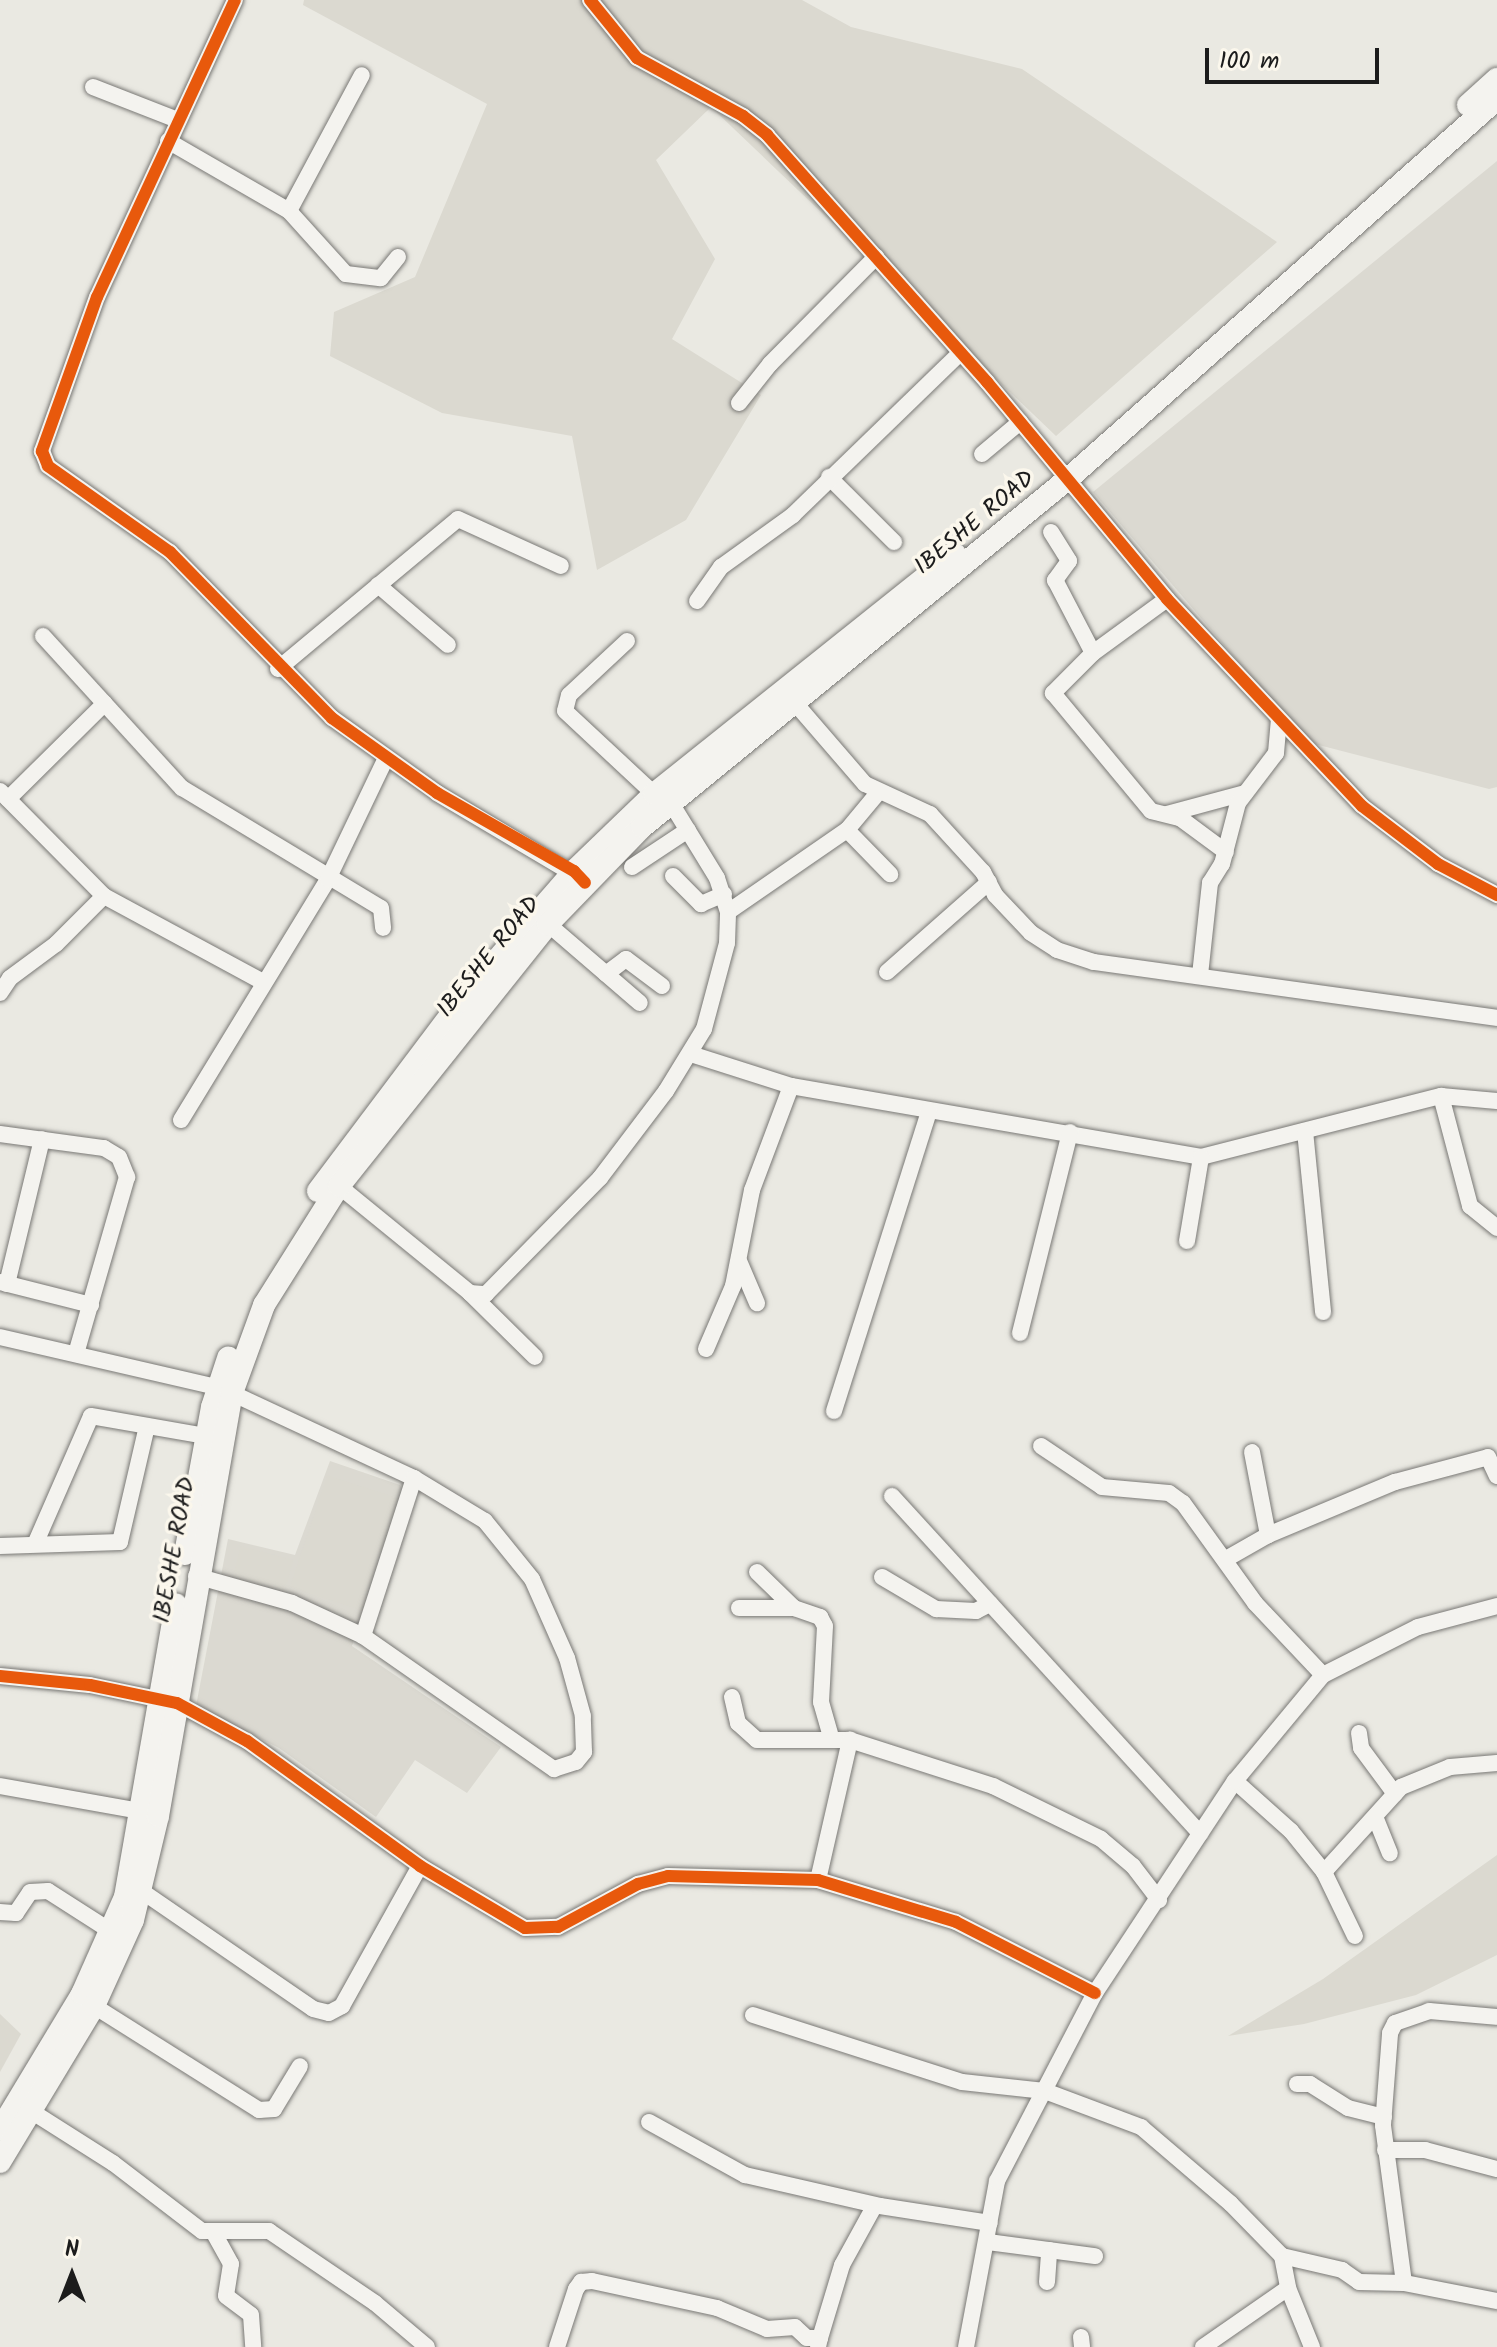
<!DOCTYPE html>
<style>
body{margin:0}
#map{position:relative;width:1497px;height:2347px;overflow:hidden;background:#eae9e2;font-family:Kalam,sans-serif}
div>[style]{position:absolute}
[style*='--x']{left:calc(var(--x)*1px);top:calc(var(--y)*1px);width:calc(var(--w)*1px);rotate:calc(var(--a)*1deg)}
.built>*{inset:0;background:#dbd9d1}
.green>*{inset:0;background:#dbd9d0}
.roads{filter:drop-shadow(0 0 2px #797875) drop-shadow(0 0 2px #797875)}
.minor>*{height:16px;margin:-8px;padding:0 8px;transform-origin:8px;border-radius:8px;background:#f4f3ef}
.major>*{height:22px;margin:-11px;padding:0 11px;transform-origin:11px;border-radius:11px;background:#f4f3ef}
.cycleway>*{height:12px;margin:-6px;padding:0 6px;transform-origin:6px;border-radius:6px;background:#e8590c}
span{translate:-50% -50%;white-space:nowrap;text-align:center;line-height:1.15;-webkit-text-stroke:7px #fbf7ec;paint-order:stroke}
.street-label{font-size:24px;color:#1c1c1c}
.north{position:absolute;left:32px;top:2235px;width:80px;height:80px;-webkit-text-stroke:6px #fbf7ec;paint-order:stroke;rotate:0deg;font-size:22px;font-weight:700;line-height:32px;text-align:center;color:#1c1c1c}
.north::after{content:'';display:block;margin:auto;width:28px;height:36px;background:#1c1c1c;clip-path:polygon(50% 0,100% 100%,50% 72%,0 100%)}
.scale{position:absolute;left:1205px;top:48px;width:174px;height:36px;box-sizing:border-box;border:4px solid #1c1c1c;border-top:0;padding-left:10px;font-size:24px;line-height:28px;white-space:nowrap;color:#1c1c1c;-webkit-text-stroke:6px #fbf7ec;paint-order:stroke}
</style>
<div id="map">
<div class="built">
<i style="clip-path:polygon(1497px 161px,1497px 787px,1489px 789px,1307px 742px,1093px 492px)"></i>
<i style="clip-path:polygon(330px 1461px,400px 1485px,404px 1492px,352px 1646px,501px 1747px,467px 1793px,415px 1760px,376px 1817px,279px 1748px,196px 1706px,228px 1539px,295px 1555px)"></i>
</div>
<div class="green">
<i style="clip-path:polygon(304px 0,802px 0,851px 27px,1022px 69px,1277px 242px,1056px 436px,711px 107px,656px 160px,715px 259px,672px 339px,761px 395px,686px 520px,597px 570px,572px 436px,442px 413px,330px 356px,334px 312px,415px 277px,487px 104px,303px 5px)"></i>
<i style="clip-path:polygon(327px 1475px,400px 1499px,363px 1611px,290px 1587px)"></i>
<i style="clip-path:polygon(241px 1546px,293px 1560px,285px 1590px,233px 1577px)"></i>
<i style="clip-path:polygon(1497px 1855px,1497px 1955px,1416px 1995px,1304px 2024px,1228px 2036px,1323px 1979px)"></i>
<i style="clip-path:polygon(0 2014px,21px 2034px,0 2072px)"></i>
</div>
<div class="roads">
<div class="minor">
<i style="--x:235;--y:0;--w:327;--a:114.9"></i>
<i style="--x:97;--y:297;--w:164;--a:109.7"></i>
<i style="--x:42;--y:451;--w:16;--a:68"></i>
<i style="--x:48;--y:466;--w:149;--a:35.2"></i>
<i style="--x:170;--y:552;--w:232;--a:45.7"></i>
<i style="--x:332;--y:718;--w:129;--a:35.5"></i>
<i style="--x:437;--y:793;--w:169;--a:30.7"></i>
<i style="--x:590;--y:0;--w:75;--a:51"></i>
<i style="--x:637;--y:58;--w:121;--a:28.7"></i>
<i style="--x:743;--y:116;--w:31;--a:38"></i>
<i style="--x:767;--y:135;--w:331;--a:48.3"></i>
<i style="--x:987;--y:382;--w:282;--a:50.3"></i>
<i style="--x:1167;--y:599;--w:284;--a:46.7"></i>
<i style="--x:1362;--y:806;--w:96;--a:37.3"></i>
<i style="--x:1438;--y:864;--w:67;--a:27.7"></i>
<i style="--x:93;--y:87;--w:88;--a:21.3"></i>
<i style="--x:168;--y:141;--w:140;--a:30"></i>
<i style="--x:289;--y:211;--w:85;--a:47.9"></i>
<i style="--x:346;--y:274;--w:35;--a:7"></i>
<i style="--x:381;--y:278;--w:27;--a:-51"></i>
<i style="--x:289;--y:211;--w:154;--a:-61.8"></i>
<i style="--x:739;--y:403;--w:50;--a:-51.5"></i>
<i style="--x:770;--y:364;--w:151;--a:-45.3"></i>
<i style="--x:982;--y:454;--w:50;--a:-40.1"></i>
<i style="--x:829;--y:477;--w:92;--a:45"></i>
<i style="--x:1051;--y:532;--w:34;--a:58"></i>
<i style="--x:1069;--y:561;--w:24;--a:126"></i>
<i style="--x:1055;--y:580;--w:82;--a:62.5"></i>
<i style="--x:378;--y:585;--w:92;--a:40.6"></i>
<i style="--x:1167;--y:599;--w:92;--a:143.9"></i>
<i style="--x:1093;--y:653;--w:57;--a:135"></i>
<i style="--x:1053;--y:693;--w:153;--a:50.3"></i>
<i style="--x:1151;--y:811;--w:30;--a:14"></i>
<i style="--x:1180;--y:818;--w:57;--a:36.5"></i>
<i style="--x:697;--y:601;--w:42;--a:-54.8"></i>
<i style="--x:721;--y:567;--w:89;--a:-35.8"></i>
<i style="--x:793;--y:515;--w:233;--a:-44.1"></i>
<i style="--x:43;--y:636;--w:206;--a:47.6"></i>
<i style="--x:182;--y:788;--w:232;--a:31.1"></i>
<i style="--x:381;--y:908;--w:20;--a:84"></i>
<i style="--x:627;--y:641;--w:79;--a:137"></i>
<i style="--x:569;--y:695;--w:16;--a:104"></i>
<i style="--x:565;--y:711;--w:122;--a:43"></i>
<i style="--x:278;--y:669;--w:234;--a:-39.8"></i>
<i style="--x:458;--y:519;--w:113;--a:24.5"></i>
<i style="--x:795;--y:703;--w:107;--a:49.2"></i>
<i style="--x:865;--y:784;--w:72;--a:24.8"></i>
<i style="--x:930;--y:814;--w:79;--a:47.6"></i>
<i style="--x:983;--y:872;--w:26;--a:62"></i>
<i style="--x:995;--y:895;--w:52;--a:46.5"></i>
<i style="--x:1031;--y:933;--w:31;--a:33"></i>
<i style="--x:1057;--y:950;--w:39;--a:18"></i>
<i style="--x:1094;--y:962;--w:407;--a:7.9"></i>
<i style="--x:0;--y:791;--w:148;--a:45.3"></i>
<i style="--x:104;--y:896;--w:181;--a:28.4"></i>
<i style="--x:8;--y:799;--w:136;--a:-44.7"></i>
<i style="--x:1167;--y:814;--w:81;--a:-15.1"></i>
<i style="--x:847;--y:830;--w:62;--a:45.7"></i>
<i style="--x:632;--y:867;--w:67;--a:-33.5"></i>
<i style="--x:673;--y:876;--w:40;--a:45"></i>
<i style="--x:701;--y:904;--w:25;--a:-23"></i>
<i style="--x:728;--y:912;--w:145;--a:-34.6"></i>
<i style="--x:847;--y:830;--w:47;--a:-50.2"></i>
<i style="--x:548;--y:924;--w:121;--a:40.7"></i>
<i style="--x:887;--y:972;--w:136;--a:-41.4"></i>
<i style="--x:606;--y:974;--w:25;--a:-37"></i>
<i style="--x:626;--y:959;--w:45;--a:36.9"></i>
<i style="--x:1200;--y:975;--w:93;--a:-83.8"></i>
<i style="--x:1210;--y:883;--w:22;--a:-58"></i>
<i style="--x:1222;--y:864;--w:63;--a:-75.3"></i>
<i style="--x:1238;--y:803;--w:63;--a:-52.8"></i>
<i style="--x:1276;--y:753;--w:33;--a:-85"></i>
<i style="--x:0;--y:993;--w:18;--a:-56"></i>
<i style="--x:10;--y:978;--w:57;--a:-36.5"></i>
<i style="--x:56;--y:944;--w:68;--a:-45"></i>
<i style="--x:691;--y:1054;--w:105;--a:17.7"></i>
<i style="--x:791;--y:1086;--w:416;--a:9.8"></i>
<i style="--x:1201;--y:1157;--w:248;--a:-14.3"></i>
<i style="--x:1441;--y:1096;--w:56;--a:5.1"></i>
<i style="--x:1441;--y:1096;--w:114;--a:75.2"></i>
<i style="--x:1470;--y:1206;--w:35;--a:39"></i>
<i style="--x:181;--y:1120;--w:282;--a:-58.6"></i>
<i style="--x:328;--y:879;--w:134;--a:-64.4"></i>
<i style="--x:1305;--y:1131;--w:182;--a:84.3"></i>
<i style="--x:0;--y:1134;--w:105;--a:7.7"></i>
<i style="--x:104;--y:1148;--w:17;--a:31"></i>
<i style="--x:119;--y:1157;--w:22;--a:68"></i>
<i style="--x:127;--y:1177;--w:184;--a:106.1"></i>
<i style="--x:339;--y:1186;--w:169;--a:39.2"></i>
<i style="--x:470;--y:1293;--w:91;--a:44.6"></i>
<i style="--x:1187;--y:1241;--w:85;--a:-80.5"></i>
<i style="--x:739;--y:1261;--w:46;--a:66.8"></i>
<i style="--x:0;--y:1282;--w:94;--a:14.2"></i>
<i style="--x:7;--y:1284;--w:149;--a:-76.4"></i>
<i style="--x:470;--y:1293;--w:16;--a:4"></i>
<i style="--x:486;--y:1294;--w:163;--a:-45.5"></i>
<i style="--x:600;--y:1178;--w:109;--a:-52.8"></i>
<i style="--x:666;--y:1091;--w:73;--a:-58.5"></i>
<i style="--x:704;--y:1029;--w:89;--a:-75"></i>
<i style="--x:727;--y:943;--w:31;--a:-88"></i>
<i style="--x:728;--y:912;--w:36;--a:-108"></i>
<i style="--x:717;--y:878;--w:88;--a:-121.5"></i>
<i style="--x:1020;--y:1333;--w:207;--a:-76"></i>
<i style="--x:0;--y:1337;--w:223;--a:13"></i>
<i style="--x:706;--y:1349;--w:69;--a:-66.8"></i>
<i style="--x:733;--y:1286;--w:98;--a:-78.8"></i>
<i style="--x:752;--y:1190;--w:111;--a:-69.4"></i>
<i style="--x:834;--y:1411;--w:315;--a:-72.4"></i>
<i style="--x:1041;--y:1446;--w:73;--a:33.9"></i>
<i style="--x:1102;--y:1487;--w:67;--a:5.1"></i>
<i style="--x:1169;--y:1493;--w:17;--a:36"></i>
<i style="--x:1183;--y:1503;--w:123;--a:54.2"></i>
<i style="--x:1255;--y:1603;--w:99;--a:46.6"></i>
<i style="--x:1252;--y:1452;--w:85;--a:79.1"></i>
<i style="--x:892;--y:1496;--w:457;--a:47.6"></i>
<i style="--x:36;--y:1542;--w:137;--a:-66.4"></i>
<i style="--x:91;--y:1416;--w:117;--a:9.9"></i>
<i style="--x:0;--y:1546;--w:120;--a:-1.9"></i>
<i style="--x:120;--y:1542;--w:119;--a:-76.9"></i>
<i style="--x:1226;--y:1559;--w:48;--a:-29.7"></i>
<i style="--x:1268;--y:1535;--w:138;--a:-22.7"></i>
<i style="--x:1395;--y:1482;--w:96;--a:-15"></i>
<i style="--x:1488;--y:1457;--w:21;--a:65"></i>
<i style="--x:757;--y:1572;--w:52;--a:44.2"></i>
<i style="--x:196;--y:1576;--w:100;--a:15.7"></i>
<i style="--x:292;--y:1603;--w:78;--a:24.9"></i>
<i style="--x:363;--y:1636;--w:233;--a:34.9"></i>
<i style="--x:554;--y:1769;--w:23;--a:-18"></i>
<i style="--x:576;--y:1762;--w:13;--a:-51"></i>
<i style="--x:584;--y:1752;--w:36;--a:-92"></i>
<i style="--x:583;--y:1716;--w:60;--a:-105.4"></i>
<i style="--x:567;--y:1658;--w:86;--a:-113.9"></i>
<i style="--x:532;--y:1579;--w:75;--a:-129"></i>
<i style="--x:485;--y:1521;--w:83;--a:-148.8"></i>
<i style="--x:414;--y:1478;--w:201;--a:-155"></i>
<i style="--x:882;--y:1577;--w:63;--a:30.7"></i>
<i style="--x:936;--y:1609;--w:40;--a:2.9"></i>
<i style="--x:976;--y:1611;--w:16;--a:-27"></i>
<i style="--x:739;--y:1608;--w:55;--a:0"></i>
<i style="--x:794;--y:1608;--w:28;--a:19"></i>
<i style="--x:820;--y:1617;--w:10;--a:61"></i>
<i style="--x:825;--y:1626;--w:76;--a:93"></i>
<i style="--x:821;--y:1702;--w:36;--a:74"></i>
<i style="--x:363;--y:1636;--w:166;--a:-72.1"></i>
<i style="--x:0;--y:1676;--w:90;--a:5.7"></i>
<i style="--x:90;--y:1685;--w:89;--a:11.7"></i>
<i style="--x:177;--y:1703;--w:80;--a:28.5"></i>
<i style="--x:247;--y:1741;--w:213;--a:35.8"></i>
<i style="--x:420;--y:1866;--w:122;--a:30.6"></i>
<i style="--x:525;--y:1928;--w:33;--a:-2"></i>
<i style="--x:558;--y:1927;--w:91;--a:-28.3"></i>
<i style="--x:638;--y:1884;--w:31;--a:-15"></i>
<i style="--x:668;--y:1876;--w:150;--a:1.5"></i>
<i style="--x:818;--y:1880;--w:144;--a:16.9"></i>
<i style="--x:956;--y:1922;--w:156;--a:27.1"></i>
<i style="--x:732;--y:1697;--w:27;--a:77"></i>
<i style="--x:738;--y:1723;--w:25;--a:42"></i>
<i style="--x:757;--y:1740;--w:93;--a:0"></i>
<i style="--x:850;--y:1740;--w:150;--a:17.8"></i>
<i style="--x:993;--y:1786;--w:120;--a:26.1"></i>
<i style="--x:1101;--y:1839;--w:42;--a:40.2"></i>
<i style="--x:1133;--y:1866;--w:43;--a:52.6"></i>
<i style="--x:1359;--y:1733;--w:15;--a:82"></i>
<i style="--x:1361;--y:1748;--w:57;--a:53.5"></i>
<i style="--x:1235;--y:1781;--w:75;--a:41.8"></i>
<i style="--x:1291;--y:1831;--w:53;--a:51.2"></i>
<i style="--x:1324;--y:1872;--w:71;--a:64.2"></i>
<i style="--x:0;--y:1786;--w:142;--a:10.1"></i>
<i style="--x:1376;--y:1819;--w:37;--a:68"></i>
<i style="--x:1324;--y:1872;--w:115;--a:-47.8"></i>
<i style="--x:1401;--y:1787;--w:53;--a:-22.2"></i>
<i style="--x:1450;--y:1767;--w:47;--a:-4.9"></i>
<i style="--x:818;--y:1880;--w:144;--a:-77.1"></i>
<i style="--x:143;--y:1892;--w:206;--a:34.5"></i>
<i style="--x:313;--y:2009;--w:16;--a:14"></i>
<i style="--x:329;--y:2013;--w:15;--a:-28"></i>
<i style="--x:342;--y:2006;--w:160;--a:-60.9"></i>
<i style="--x:0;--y:1912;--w:16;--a:4"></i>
<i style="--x:16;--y:1913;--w:25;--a:-56"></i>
<i style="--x:30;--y:1892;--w:18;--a:-3"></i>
<i style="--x:48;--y:1891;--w:76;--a:32.6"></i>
<i style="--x:94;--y:2006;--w:195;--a:32.2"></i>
<i style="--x:259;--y:2110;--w:15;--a:-4"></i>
<i style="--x:274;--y:2109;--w:50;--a:-58.8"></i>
<i style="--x:753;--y:2015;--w:219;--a:17.8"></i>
<i style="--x:962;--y:2082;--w:83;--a:6.2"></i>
<i style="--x:1045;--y:2091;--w:103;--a:20.6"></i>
<i style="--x:1141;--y:2127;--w:118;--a:40.5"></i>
<i style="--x:1231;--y:2204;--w:73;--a:45.6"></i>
<i style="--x:1282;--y:2256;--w:33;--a:79"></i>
<i style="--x:1288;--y:2288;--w:64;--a:67.9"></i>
<i style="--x:1297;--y:2084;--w:13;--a:0"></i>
<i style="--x:1310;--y:2084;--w:45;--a:32.3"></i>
<i style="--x:1348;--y:2108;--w:37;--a:14"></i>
<i style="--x:31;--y:2111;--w:97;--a:32.4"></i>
<i style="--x:113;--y:2163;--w:112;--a:37.4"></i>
<i style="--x:202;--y:2231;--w:67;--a:0"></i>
<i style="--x:269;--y:2231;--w:128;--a:34.2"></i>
<i style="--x:375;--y:2303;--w:68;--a:40.2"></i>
<i style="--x:649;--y:2122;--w:110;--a:28.9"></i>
<i style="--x:745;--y:2175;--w:139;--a:12.9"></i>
<i style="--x:880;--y:2206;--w:111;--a:8.8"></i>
<i style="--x:1385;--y:2150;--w:40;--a:0"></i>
<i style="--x:1425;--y:2150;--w:74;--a:14.8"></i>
<i style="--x:215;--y:2235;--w:33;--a:61"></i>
<i style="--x:231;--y:2264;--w:32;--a:99"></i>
<i style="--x:226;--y:2296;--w:31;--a:37"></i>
<i style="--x:251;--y:2315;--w:32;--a:86"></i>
<i style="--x:988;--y:2242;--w:108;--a:7.5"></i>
<i style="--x:1282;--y:2256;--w:62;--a:13.1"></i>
<i style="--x:1342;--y:2270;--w:21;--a:35"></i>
<i style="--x:1359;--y:2282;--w:45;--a:1.3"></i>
<i style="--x:1404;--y:2283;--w:95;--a:11"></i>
<i style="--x:1047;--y:2282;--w:32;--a:-86"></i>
<i style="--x:1404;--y:2283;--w:159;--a:-97.6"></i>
<i style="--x:1383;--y:2125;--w:92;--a:-85.6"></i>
<i style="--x:1390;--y:2033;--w:11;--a:-63"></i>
<i style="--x:1395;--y:2023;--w:36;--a:-19"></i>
<i style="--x:1429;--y:2011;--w:68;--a:5"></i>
<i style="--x:1081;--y:2337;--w:10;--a:84"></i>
<i style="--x:820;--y:2338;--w:76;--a:-73.2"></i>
<i style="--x:842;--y:2265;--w:68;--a:-61.2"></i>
<i style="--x:557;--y:2347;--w:61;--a:-71.9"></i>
<i style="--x:576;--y:2289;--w:9;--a:-54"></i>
<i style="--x:581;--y:2282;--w:11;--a:-5"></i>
<i style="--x:592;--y:2281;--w:128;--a:12.2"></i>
<i style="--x:717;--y:2308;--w:54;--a:22.8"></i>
<i style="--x:767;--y:2329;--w:28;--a:-4"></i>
<i style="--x:795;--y:2327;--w:16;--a:43"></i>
<i style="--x:807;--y:2338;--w:13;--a:0"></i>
<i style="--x:820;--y:2338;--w:9;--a:103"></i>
<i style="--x:966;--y:2347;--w:169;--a:-79.4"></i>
<i style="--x:997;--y:2181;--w:212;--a:-62.5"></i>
<i style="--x:1095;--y:1993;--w:254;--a:-56.6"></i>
<i style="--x:1235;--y:1781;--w:138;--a:-50.3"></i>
<i style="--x:1323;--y:1675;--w:106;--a:-26.8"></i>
<i style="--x:1418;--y:1627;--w:82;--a:-14.9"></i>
<i style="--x:1203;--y:2347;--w:103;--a:-34.8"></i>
</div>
<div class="major">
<i style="--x:1468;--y:105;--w:39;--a:-42"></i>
<i style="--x:318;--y:1191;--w:238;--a:-53"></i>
<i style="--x:461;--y:1001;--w:172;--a:-49"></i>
<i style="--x:574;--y:871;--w:111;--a:-43.9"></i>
<i style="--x:654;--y:794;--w:385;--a:-38.6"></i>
<i style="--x:185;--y:1554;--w:149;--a:-79.6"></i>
<i style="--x:212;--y:1407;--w:52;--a:-71.9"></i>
<i style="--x:0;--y:2130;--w:159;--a:-58.9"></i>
<i style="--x:82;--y:1994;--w:106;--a:-66.1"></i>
<i style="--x:125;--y:1897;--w:297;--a:-80.1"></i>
<i style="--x:0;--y:2162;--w:182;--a:-58.9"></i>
<i style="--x:94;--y:2006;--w:94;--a:-65.6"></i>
<i style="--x:133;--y:1920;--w:107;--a:-76.5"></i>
<i style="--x:158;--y:1816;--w:429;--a:-80.1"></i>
<i style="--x:232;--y:1393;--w:94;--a:-70"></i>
<i style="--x:264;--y:1305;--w:141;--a:-57.8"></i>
<i style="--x:339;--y:1186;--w:335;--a:-51.4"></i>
<i style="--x:548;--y:924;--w:135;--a:-45.9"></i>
<i style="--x:642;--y:827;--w:551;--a:-39.26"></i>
<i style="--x:1069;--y:478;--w:572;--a:-41.53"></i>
</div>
</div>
<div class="cycleway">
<i style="--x:235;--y:0;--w:327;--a:114.9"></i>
<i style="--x:97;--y:297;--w:164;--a:109.7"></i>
<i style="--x:42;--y:451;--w:16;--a:68"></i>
<i style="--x:48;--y:466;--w:149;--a:35.2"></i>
<i style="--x:170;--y:552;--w:232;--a:45.7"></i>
<i style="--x:332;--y:718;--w:129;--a:35.5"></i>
<i style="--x:437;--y:793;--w:158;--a:29.7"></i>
<i style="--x:574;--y:871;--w:16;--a:47"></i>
<i style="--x:590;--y:0;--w:75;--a:51"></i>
<i style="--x:637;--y:58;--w:121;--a:28.7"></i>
<i style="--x:743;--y:116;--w:31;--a:38"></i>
<i style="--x:767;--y:135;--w:331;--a:48.3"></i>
<i style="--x:987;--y:382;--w:282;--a:50.3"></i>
<i style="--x:1167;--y:599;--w:284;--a:46.7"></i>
<i style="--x:1362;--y:806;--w:96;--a:37.3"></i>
<i style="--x:1438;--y:864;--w:67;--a:27.7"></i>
<i style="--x:0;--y:1676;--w:90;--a:5.7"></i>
<i style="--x:90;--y:1685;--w:89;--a:11.7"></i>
<i style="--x:177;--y:1703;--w:80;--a:28.5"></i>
<i style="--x:247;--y:1741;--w:213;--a:35.8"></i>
<i style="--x:420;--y:1866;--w:122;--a:30.6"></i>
<i style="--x:525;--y:1928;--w:33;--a:-2"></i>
<i style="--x:558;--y:1927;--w:91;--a:-28.3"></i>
<i style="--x:638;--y:1884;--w:31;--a:-15"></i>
<i style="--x:668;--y:1876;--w:150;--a:1.5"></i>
<i style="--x:818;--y:1880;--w:144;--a:16.9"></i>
<i style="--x:956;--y:1922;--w:156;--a:27.1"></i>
</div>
<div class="street-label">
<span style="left:975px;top:523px;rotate:-40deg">IBESHE ROAD</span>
<span style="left:489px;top:957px;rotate:-51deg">IBESHE ROAD</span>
<span style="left:175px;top:1550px;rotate:-80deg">IBESHE ROAD</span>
</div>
<div class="north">N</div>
<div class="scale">100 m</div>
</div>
